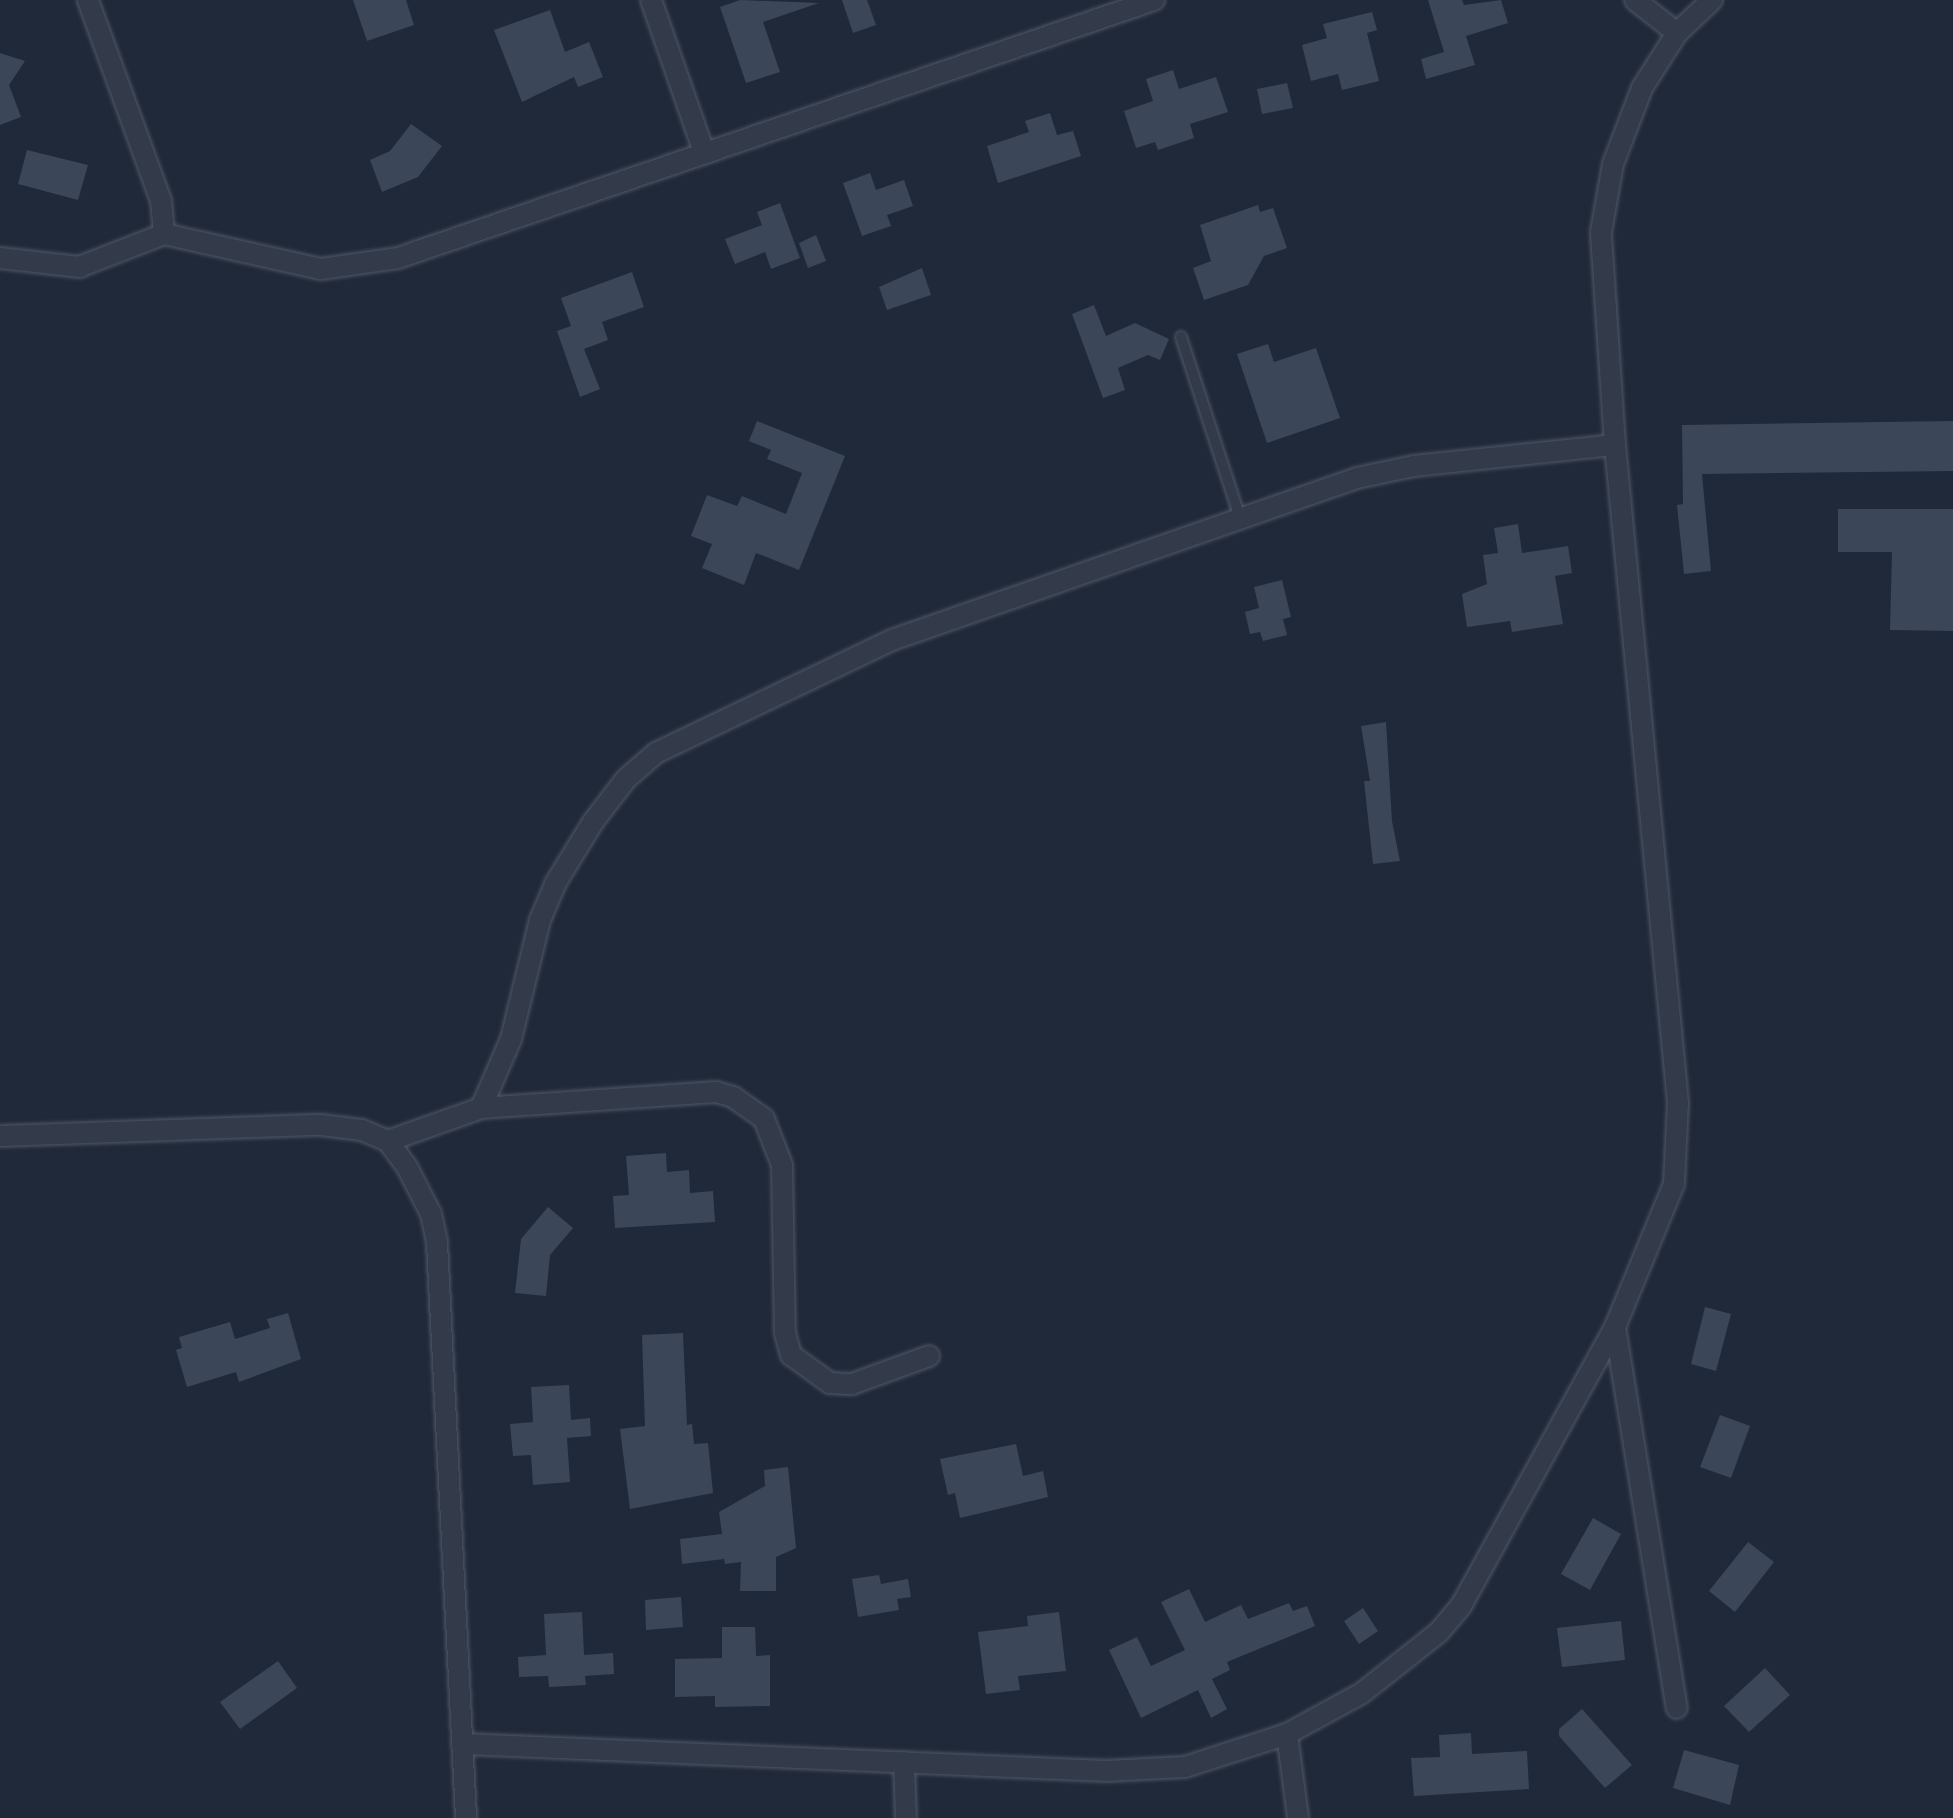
<!DOCTYPE html>
<style>
body{margin:0}
#map{position:relative;width:1953px;height:1818px;overflow:hidden;background:#1f2939;font-family:"PT Sans Narrow",sans-serif}
div>[style]{position:absolute}
[style*='--x']{left:calc(var(--x)*1px);top:calc(var(--y)*1px);width:calc(var(--w)*1px);rotate:calc(var(--a)*1deg)}
.building>*{inset:0;background:#3b4659}
.roads{filter:drop-shadow(0 0 2px #515867) drop-shadow(0 0 2px #515867)}
.service>*{height:10px;margin:-5px;padding:0 5px;transform-origin:5px;border-radius:5px;background:#333b4a}
.minor>*{height:20px;margin:-10px;padding:0 10px;transform-origin:10px;border-radius:10px;background:#333b4a}
span{translate:-50% -50%;white-space:nowrap;text-align:center;line-height:1.15;-webkit-text-stroke:8px #19202e;paint-order:stroke}
</style>
<div id="map">
<div class="building">
<i style="clip-path:polygon(353px 0,406px 0,414px 25px,367px 41px)"></i>
<i style="clip-path:polygon(740px 0,819px 3px,763px 22px,780px 72px,746px 83px,720px 7px)"></i>
<i style="clip-path:polygon(842px 0,867px 0,876px 25px,853px 33px)"></i>
<i style="clip-path:polygon(1428px 0,1462px 0,1464px 5px,1501px 0,1508px 23px,1466px 36px,1475px 65px,1426px 79px,1421px 59px,1444px 52px)"></i>
<i style="clip-path:polygon(550px 10px,565px 52px,589px 42px,603px 77px,578px 87px,574px 77px,522px 102px,494px 30px)"></i>
<i style="clip-path:polygon(1372px 12px,1377px 30px,1367px 33px,1379px 81px,1342px 90px,1338px 74px,1311px 81px,1302px 45px,1327px 38px,1323px 24px)"></i>
<i style="clip-path:polygon(0 53px,25px 61px,9px 85px,21px 117px,0 125px)"></i>
<i style="clip-path:polygon(1173px 70px,1179px 89px,1216px 77px,1228px 112px,1190px 124px,1194px 138px,1158px 150px,1155px 142px,1136px 148px,1124px 111px,1153px 101px,1146px 79px)"></i>
<i style="clip-path:polygon(1287px 83px,1293px 108px,1262px 114px,1257px 89px)"></i>
<i style="clip-path:polygon(1050px 113px,1057px 135px,1073px 131px,1081px 156px,998px 183px,987px 146px,1029px 132px,1025px 121px)"></i>
<i style="clip-path:polygon(411px 124px,442px 146px,418px 177px,382px 192px,370px 160px,390px 151px)"></i>
<i style="clip-path:polygon(27px 150px,88px 165px,78px 200px,18px 184px)"></i>
<i style="clip-path:polygon(870px 173px,876px 190px,904px 180px,913px 206px,887px 215px,891px 226px,862px 236px,843px 183px)"></i>
<i style="clip-path:polygon(780px 203px,800px 258px,771px 269px,765px 252px,735px 264px,725px 239px,762px 225px,757px 212px)"></i>
<i style="clip-path:polygon(1258px 205px,1260px 212px,1273px 208px,1287px 248px,1264px 256px,1248px 285px,1204px 300px,1193px 268px,1211px 261px,1200px 225px)"></i>
<i style="clip-path:polygon(816px 235px,826px 261px,808px 268px,799px 243px)"></i>
<i style="clip-path:polygon(922px 268px,931px 295px,887px 310px,879px 287px)"></i>
<i style="clip-path:polygon(632px 272px,644px 307px,602px 322px,608px 340px,584px 349px,600px 389px,580px 397px,557px 331px,571px 326px,561px 298px)"></i>
<i style="clip-path:polygon(1094px 305px,1106px 336px,1135px 323px,1169px 339px,1160px 360px,1148px 355px,1118px 368px,1125px 390px,1103px 398px,1072px 314px)"></i>
<i style="clip-path:polygon(1268px 344px,1274px 362px,1316px 348px,1340px 418px,1267px 443px,1237px 354px)"></i>
<i style="clip-path:polygon(757px 421px,845px 456px,799px 570px,756px 553px,744px 585px,702px 568px,712px 544px,691px 536px,707px 495px,737px 506px,742px 496px,786px 514px,802px 473px,767px 459px,771px 450px,749px 441px)"></i>
<i style="clip-path:polygon(1953px 421px,1953px 471px,1702px 474px,1711px 571px,1684px 574px,1677px 505px,1683px 504px,1682px 425px)"></i>
<i style="clip-path:polygon(1838px 509px,1953px 509px,1953px 631px,1890px 630px,1892px 552px,1838px 552px)"></i>
<i style="clip-path:polygon(1518px 524px,1522px 553px,1568px 546px,1572px 573px,1555px 576px,1563px 624px,1512px 632px,1510px 621px,1467px 627px,1462px 594px,1487px 584px,1483px 555px,1498px 553px,1494px 528px)"></i>
<i style="clip-path:polygon(1282px 580px,1291px 617px,1283px 619px,1287px 635px,1263px 641px,1260px 632px,1250px 634px,1245px 612px,1259px 608px,1254px 587px)"></i>
<i style="clip-path:polygon(1386px 722px,1392px 821px,1400px 861px,1373px 864px,1364px 781px,1370px 781px,1361px 726px)"></i>
<i style="clip-path:polygon(666px 1153px,667px 1172px,689px 1170px,690px 1193px,713px 1191px,715px 1222px,615px 1228px,613px 1196px,629px 1195px,626px 1156px)"></i>
<i style="clip-path:polygon(548px 1207px,573px 1228px,550px 1255px,546px 1296px,515px 1293px,521px 1239px)"></i>
<i style="clip-path:polygon(1705px 1307px,1731px 1314px,1716px 1371px,1691px 1364px)"></i>
<i style="clip-path:polygon(288px 1313px,301px 1359px,239px 1382px,236px 1372px,187px 1387px,176px 1350px,182px 1348px,179px 1337px,230px 1322px,235px 1339px,270px 1328px,267px 1319px)"></i>
<i style="clip-path:polygon(683px 1333px,687px 1425px,692px 1424px,694px 1444px,708px 1443px,713px 1493px,630px 1509px,620px 1429px,645px 1426px,642px 1335px)"></i>
<i style="clip-path:polygon(569px 1385px,571px 1420px,590px 1418px,591px 1436px,567px 1438px,570px 1482px,533px 1485px,531px 1455px,513px 1456px,510px 1424px,533px 1422px,531px 1387px)"></i>
<i style="clip-path:polygon(1720px 1415px,1750px 1426px,1731px 1478px,1700px 1467px)"></i>
<i style="clip-path:polygon(1016px 1444px,1023px 1476px,1043px 1471px,1048px 1497px,960px 1518px,955px 1493px,948px 1495px,940px 1459px)"></i>
<i style="clip-path:polygon(788px 1467px,796px 1548px,776px 1557px,776px 1591px,740px 1591px,741px 1562px,725px 1564px,724px 1559px,682px 1564px,680px 1539px,722px 1534px,719px 1512px,765px 1486px,764px 1470px)"></i>
<i style="clip-path:polygon(1593px 1518px,1621px 1534px,1590px 1590px,1561px 1574px)"></i>
<i style="clip-path:polygon(1748px 1542px,1774px 1562px,1735px 1612px,1709px 1591px)"></i>
<i style="clip-path:polygon(879px 1575px,881px 1584px,908px 1579px,911px 1597px,897px 1599px,899px 1610px,858px 1617px,852px 1579px)"></i>
<i style="clip-path:polygon(1189px 1589px,1205px 1622px,1241px 1605px,1248px 1619px,1289px 1603px,1293px 1611px,1307px 1606px,1315px 1626px,1227px 1662px,1230px 1670px,1212px 1679px,1227px 1709px,1211px 1718px,1198px 1690px,1141px 1718px,1109px 1650px,1137px 1637px,1151px 1666px,1185px 1650px,1161px 1602px)"></i>
<i style="clip-path:polygon(681px 1597px,683px 1627px,646px 1630px,645px 1600px)"></i>
<i style="clip-path:polygon(1363px 1608px,1378px 1631px,1359px 1644px,1344px 1621px)"></i>
<i style="clip-path:polygon(582px 1612px,584px 1655px,613px 1653px,614px 1674px,585px 1676px,586px 1685px,549px 1687px,548px 1676px,519px 1677px,518px 1657px,546px 1655px,544px 1614px)"></i>
<i style="clip-path:polygon(1059px 1612px,1066px 1671px,1018px 1676px,1020px 1690px,986px 1694px,978px 1632px,1028px 1626px,1027px 1616px)"></i>
<i style="clip-path:polygon(1621px 1621px,1625px 1660px,1562px 1667px,1557px 1628px)"></i>
<i style="clip-path:polygon(722px 1627px,755px 1627px,756px 1656px,770px 1655px,770px 1706px,715px 1707px,715px 1696px,675px 1697px,675px 1659px,722px 1658px)"></i>
<i style="clip-path:polygon(278px 1661px,297px 1688px,240px 1729px,220px 1702px)"></i>
<i style="clip-path:polygon(1765px 1668px,1790px 1695px,1749px 1732px,1724px 1706px)"></i>
<i style="clip-path:polygon(1582px 1709px,1632px 1765px,1605px 1788px,1559px 1736px,1559px 1729px)"></i>
<i style="clip-path:polygon(1471px 1733px,1472px 1754px,1527px 1751px,1529px 1789px,1414px 1796px,1411px 1758px,1440px 1757px,1439px 1735px)"></i>
<i style="clip-path:polygon(1684px 1750px,1739px 1765px,1730px 1805px,1673px 1788px)"></i>
</div>
<div class="roads">
<div class="service">
<i style="--x:1181;--y:337;--w:190;--a:71.9"></i>
</div>
<div class="minor">
<i style="--x:651;--y:0;--w:161;--a:70.8"></i>
<i style="--x:1635;--y:0;--w:53;--a:38.2"></i>
<i style="--x:164;--y:234;--w:161;--a:12.6"></i>
<i style="--x:321;--y:269;--w:78;--a:-8.1"></i>
<i style="--x:398;--y:258;--w:799;--a:-18.84"></i>
<i style="--x:0;--y:258;--w:80;--a:6.5"></i>
<i style="--x:79;--y:267;--w:91;--a:-21.2"></i>
<i style="--x:164;--y:234;--w:33;--a:-95"></i>
<i style="--x:161;--y:201;--w:214;--a:-110"></i>
<i style="--x:481;--y:1108;--w:75;--a:-66.5"></i>
<i style="--x:511;--y:1039;--w:122;--a:-76.3"></i>
<i style="--x:540;--y:920;--w:39;--a:-67"></i>
<i style="--x:555;--y:884;--w:73;--a:-58.5"></i>
<i style="--x:593;--y:822;--w:54;--a:-52.5"></i>
<i style="--x:626;--y:779;--w:40;--a:-41"></i>
<i style="--x:656;--y:753;--w:262;--a:-25.6"></i>
<i style="--x:892;--y:640;--w:492;--a:-19.2"></i>
<i style="--x:1357;--y:478;--w:58;--a:-11.9"></i>
<i style="--x:1414;--y:466;--w:202;--a:-6"></i>
<i style="--x:0;--y:1136;--w:321;--a:-2"></i>
<i style="--x:321;--y:1125;--w:41;--a:7"></i>
<i style="--x:362;--y:1130;--w:28;--a:23"></i>
<i style="--x:388;--y:1141;--w:32;--a:54"></i>
<i style="--x:407;--y:1167;--w:53;--a:62.9"></i>
<i style="--x:431;--y:1214;--w:30;--a:78"></i>
<i style="--x:437;--y:1243;--w:576;--a:87.11"></i>
<i style="--x:388;--y:1141;--w:99;--a:-19.5"></i>
<i style="--x:481;--y:1108;--w:236;--a:-3.9"></i>
<i style="--x:716;--y:1092;--w:18;--a:16"></i>
<i style="--x:733;--y:1097;--w:38;--a:35"></i>
<i style="--x:764;--y:1119;--w:49;--a:68.6"></i>
<i style="--x:782;--y:1165;--w:168;--a:89"></i>
<i style="--x:785;--y:1333;--w:23;--a:75"></i>
<i style="--x:791;--y:1355;--w:48;--a:35.7"></i>
<i style="--x:830;--y:1383;--w:22;--a:3"></i>
<i style="--x:852;--y:1384;--w:82;--a:-20"></i>
<i style="--x:1615;--y:1327;--w:386;--a:80.8"></i>
<i style="--x:1287;--y:1734;--w:85;--a:82.5"></i>
<i style="--x:464;--y:1744;--w:643;--a:2.41"></i>
<i style="--x:1106;--y:1771;--w:79;--a:-2.9"></i>
<i style="--x:1185;--y:1767;--w:107;--a:-17.9"></i>
<i style="--x:1287;--y:1734;--w:85;--a:-28.7"></i>
<i style="--x:1362;--y:1693;--w:98;--a:-38.4"></i>
<i style="--x:1439;--y:1632;--w:34;--a:-50"></i>
<i style="--x:1461;--y:1606;--w:319;--a:-61.1"></i>
<i style="--x:1615;--y:1327;--w:155;--a:-67.6"></i>
<i style="--x:1674;--y:1184;--w:81;--a:-87.2"></i>
<i style="--x:1678;--y:1103;--w:661;--a:-95.47"></i>
<i style="--x:1615;--y:445;--w:213;--a:-93.8"></i>
<i style="--x:1601;--y:232;--w:69;--a:-80"></i>
<i style="--x:1613;--y:164;--w:81;--a:-69.1"></i>
<i style="--x:1642;--y:88;--w:65;--a:-57.5"></i>
<i style="--x:1677;--y:33;--w:48;--a:-43.3"></i>
<i style="--x:904;--y:1762;--w:56;--a:88"></i>
</div>
</div>
</div>
